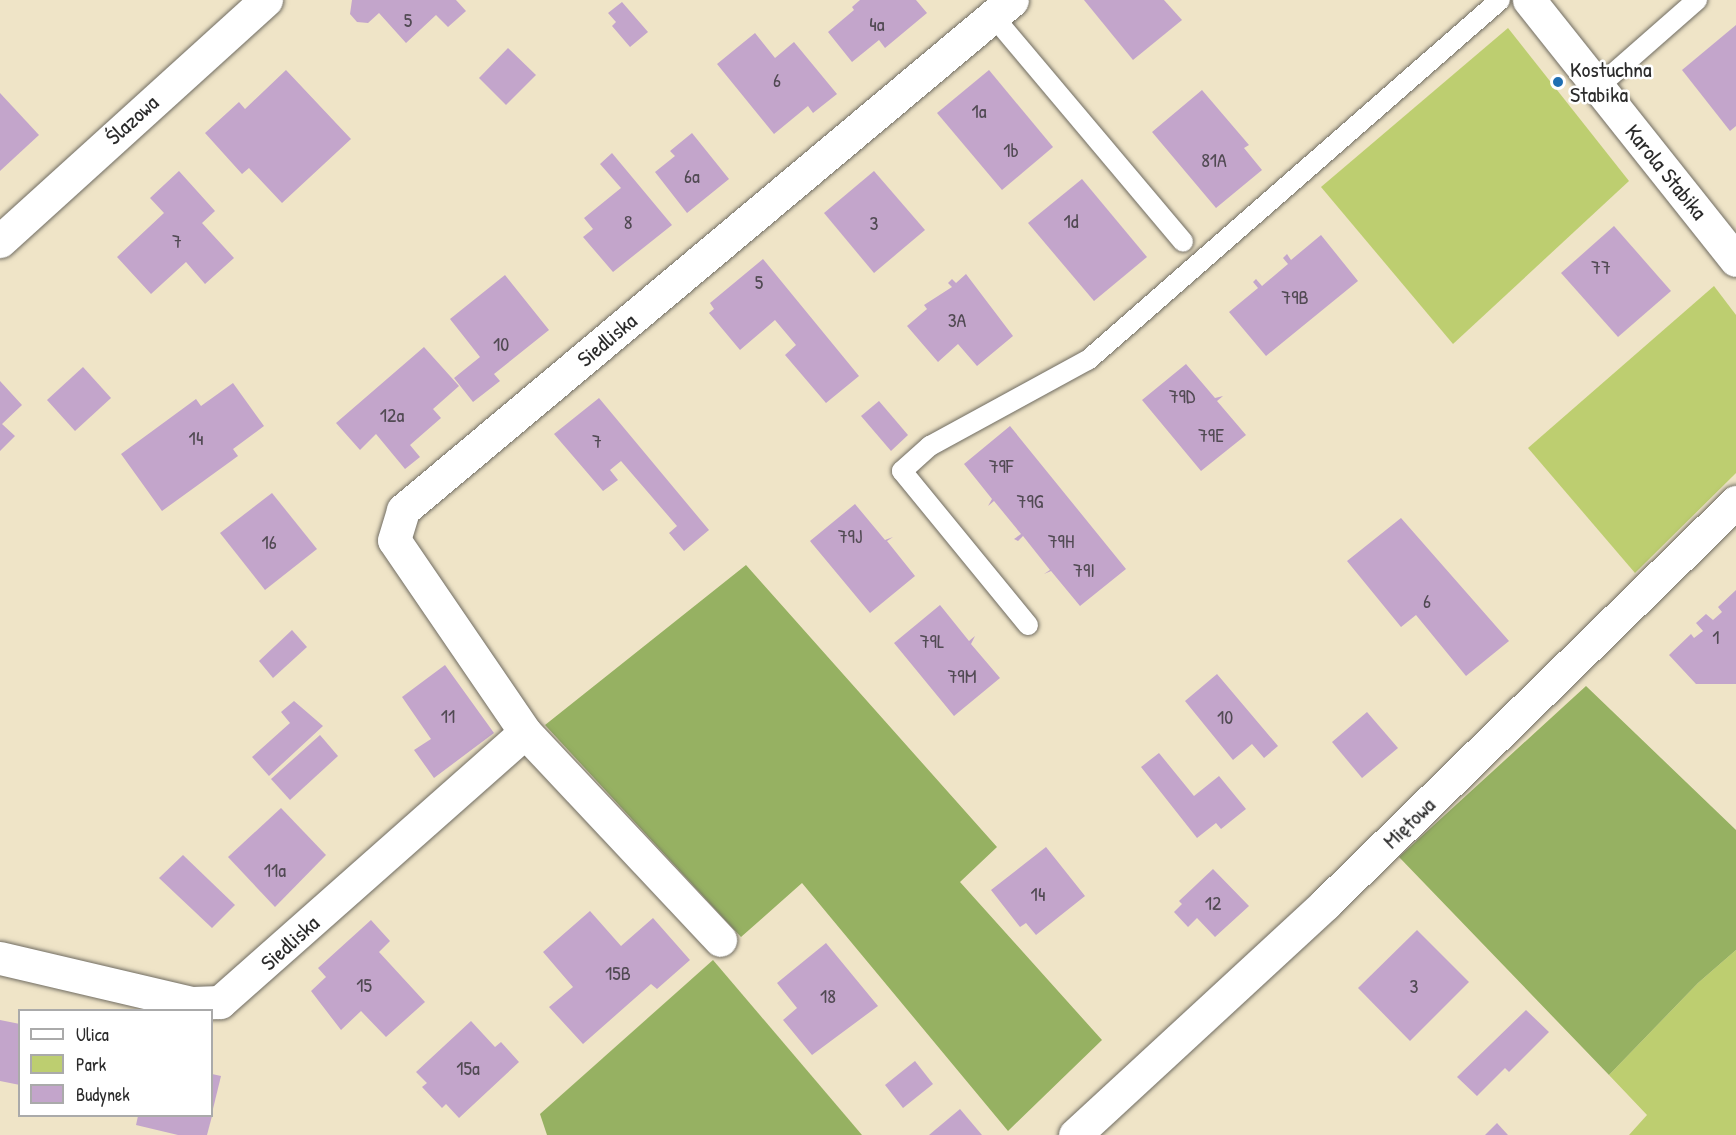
<!DOCTYPE html>
<meta charset="utf-8">
<style>
body{margin:0}
#map{position:relative;width:1736px;height:1135px;overflow:hidden;background:#efe4c7;font-family:"Patrick Hand",sans-serif}
div>[style]{position:absolute}
[style*='--x']{left:calc(var(--x)*1px);top:calc(var(--y)*1px);width:calc(var(--w)*1px);rotate:calc(var(--a)*1deg)}
.green>*{inset:0;background:#bdce70}
.forest>*{inset:0;background:#96b162}
.building>*{inset:0;background:#c3a5cb}
.roads{filter:drop-shadow(0 0 2px #706c62) drop-shadow(0 0 2px #706c62)}
.lane>*{height:20px;margin:-10px;padding:0 10px;transform-origin:10px;border-radius:10px;background:#fff}
.street>*{height:33px;margin:-16.5px;padding:0 16.5px;transform-origin:16.5px;border-radius:16.5px;background:#fff}
.secondary>*{height:33px;margin:-16.5px;padding:0 16.5px;transform-origin:16.5px;border-radius:16.5px;background:#fff}
.dots>*{width:16px;height:16px;translate:-50% -50%;box-sizing:border-box;border:3px solid #fff;border-radius:50%}
span{translate:-50% -50%;white-space:nowrap;text-align:center;line-height:1.15;-webkit-text-stroke:5px #fff;paint-order:stroke}
.number-label{font-size:20px;color:#514a53}
.number-label span{-webkit-text-stroke-width:0}
.poi-label{font-size:22px;color:#2b2b2b}
.left{translate:0 -50%;text-align:left}
.street-label{font-size:22px;color:#2b2b2b}
.legend{position:absolute;left:18px;top:1009px;width:195px;height:108px;box-sizing:border-box;background:#fff;border:2px solid #aaa;margin:0;padding:8px 10px;list-style:none;font-size:18px;color:#2b2b2b}
.legend li{display:flex;align-items:center;gap:12px;height:30px}
.legend b{width:30px;border:2px solid #aaa}
</style>
<div id="map">
<div class="green">
<i style="clip-path:polygon(1508px 28px,1629px 181px,1453px 344px,1321px 187px)"></i>
<i style="clip-path:polygon(1714px 286px,1736px 315px,1736px 473px,1635px 573px,1528px 448px)"></i>
<i style="clip-path:polygon(1736px 950px,1736px 1135px,1629px 1135px,1647px 1115px,1609px 1075px,1698px 983px)"></i>
</div>
<div class="forest">
<i style="clip-path:polygon(746px 565px,997px 847px,960px 882px,1102px 1040px,1008px 1131px,802px 883px,741px 937px,545px 725px)"></i>
<i style="clip-path:polygon(1586px 686px,1736px 830px,1736px 950px,1698px 983px,1609px 1075px,1399px 857px)"></i>
<i style="clip-path:polygon(713px 960px,862px 1135px,547px 1135px,540px 1114px)"></i>
</div>
<div class="building">
<i style="clip-path:polygon(352px 0,456px 0,466px 11px,448px 27px,436px 15px,406px 43px,379px 13px,368px 23px,357px 22px,350px 14px)"></i>
<i style="clip-path:polygon(860px 0,916px 0,927px 13px,885px 48px,879px 40px,852px 62px,828px 32px,854px 10px,852px 7px)"></i>
<i style="clip-path:polygon(1084px 0,1164px 0,1182px 20px,1133px 60px)"></i>
<i style="clip-path:polygon(622px 2px,648px 32px,630px 47px,612px 26px,616px 22px,608px 13px)"></i>
<i style="clip-path:polygon(1736px 25px,1736px 126px,1730px 131px,1682px 70px)"></i>
<i style="clip-path:polygon(755px 33px,775px 58px,794px 42px,837px 94px,813px 113px,808px 106px,774px 134px,717px 64px)"></i>
<i style="clip-path:polygon(508px 48px,536px 75px,506px 105px,479px 78px)"></i>
<i style="clip-path:polygon(286px 70px,351px 139px,282px 203px,249px 168px,242px 174px,205px 133px,239px 102px,245px 109px)"></i>
<i style="clip-path:polygon(989px 70px,1053px 147px,1002px 190px,937px 113px)"></i>
<i style="clip-path:polygon(1202px 90px,1249px 145px,1244px 148px,1262px 170px,1216px 208px,1152px 132px)"></i>
<i style="clip-path:polygon(0 93px,39px 135px,0 171px)"></i>
<i style="clip-path:polygon(692px 133px,729px 179px,687px 213px,655px 172px,675px 156px,670px 151px)"></i>
<i style="clip-path:polygon(612px 153px,672px 225px,613px 272px,583px 237px,593px 229px,584px 218px,621px 188px,600px 164px)"></i>
<i style="clip-path:polygon(179px 171px,215px 211px,202px 223px,234px 258px,205px 284px,186px 262px,151px 294px,117px 257px,164px 213px,150px 198px)"></i>
<i style="clip-path:polygon(874px 171px,925px 230px,874px 273px,824px 213px)"></i>
<i style="clip-path:polygon(1082px 179px,1147px 257px,1094px 301px,1028px 223px)"></i>
<i style="clip-path:polygon(1614px 226px,1671px 291px,1618px 337px,1561px 273px)"></i>
<i style="clip-path:polygon(1321px 235px,1358px 281px,1266px 356px,1229px 312px,1258px 288px,1253px 282px,1256px 279px,1262px 286px,1288px 264px,1283px 258px,1287px 254px,1291px 260px)"></i>
<i style="clip-path:polygon(763px 259px,859px 376px,826px 403px,785px 355px,796px 345px,775px 320px,740px 350px,709px 313px,714px 309px,710px 303px)"></i>
<i style="clip-path:polygon(966px 274px,1013px 336px,977px 366px,958px 344px,938px 362px,907px 326px,927px 309px,924px 305px,952px 287px,948px 283px,952px 279px,956px 283px)"></i>
<i style="clip-path:polygon(505px 275px,549px 330px,494px 374px,500px 381px,473px 402px,454px 378px,480px 357px,450px 319px)"></i>
<i style="clip-path:polygon(424px 347px,459px 386px,433px 409px,441px 418px,410px 445px,420px 457px,405px 469px,376px 434px,360px 450px,336px 423px)"></i>
<i style="clip-path:polygon(1186px 364px,1215px 398px,1223px 396px,1217px 401px,1246px 435px,1201px 471px,1142px 400px)"></i>
<i style="clip-path:polygon(83px 367px,111px 398px,75px 431px,47px 400px)"></i>
<i style="clip-path:polygon(0 381px,22px 405px,2px 424px,15px 436px,0 451px)"></i>
<i style="clip-path:polygon(233px 383px,264px 426px,233px 449px,238px 456px,162px 511px,121px 454px,196px 399px,201px 406px)"></i>
<i style="clip-path:polygon(599px 398px,709px 530px,684px 551px,669px 533px,677px 526px,621px 461px,610px 470px,618px 480px,603px 491px,554px 434px)"></i>
<i style="clip-path:polygon(879px 401px,908px 435px,891px 451px,861px 416px)"></i>
<i style="clip-path:polygon(1010px 426px,1126px 569px,1080px 606px,1051px 571px,1044px 574px,1050px 570px,1023px 536px,1018px 541px,1014px 539px,1021px 534px,994px 501px,988px 506px,992px 499px,964px 464px)"></i>
<i style="clip-path:polygon(272px 493px,317px 549px,265px 590px,220px 533px)"></i>
<i style="clip-path:polygon(855px 504px,885px 540px,893px 537px,887px 541px,915px 576px,870px 613px,810px 541px)"></i>
<i style="clip-path:polygon(1401px 518px,1509px 641px,1466px 676px,1416px 615px,1401px 627px,1347px 561px)"></i>
<i style="clip-path:polygon(1736px 590px,1736px 684px,1696px 684px,1669px 655px,1691px 634px,1694px 638px,1703px 631px,1696px 623px,1706px 614px,1713px 620px,1722px 612px,1718px 607px)"></i>
<i style="clip-path:polygon(940px 605px,969px 641px,975px 636px,971px 644px,1000px 678px,954px 716px,894px 643px)"></i>
<i style="clip-path:polygon(292px 630px,307px 647px,273px 678px,259px 661px)"></i>
<i style="clip-path:polygon(445px 665px,494px 733px,434px 778px,414px 750px,431px 739px,402px 697px)"></i>
<i style="clip-path:polygon(1217px 674px,1278px 746px,1264px 758px,1252px 744px,1233px 760px,1185px 701px)"></i>
<i style="clip-path:polygon(294px 701px,323px 726px,269px 776px,252px 757px,290px 723px,281px 712px)"></i>
<i style="clip-path:polygon(1367px 712px,1398px 748px,1362px 778px,1332px 742px)"></i>
<i style="clip-path:polygon(320px 735px,338px 756px,290px 800px,271px 779px)"></i>
<i style="clip-path:polygon(1159px 753px,1194px 796px,1219px 776px,1246px 809px,1221px 829px,1216px 823px,1197px 838px,1141px 767px)"></i>
<i style="clip-path:polygon(281px 808px,326px 855px,275px 907px,228px 857px)"></i>
<i style="clip-path:polygon(1046px 847px,1085px 896px,1036px 935px,1026px 923px,1020px 927px,991px 890px)"></i>
<i style="clip-path:polygon(183px 855px,235px 905px,212px 928px,159px 878px)"></i>
<i style="clip-path:polygon(1213px 869px,1249px 906px,1215px 937px,1197px 918px,1188px 927px,1174px 912px,1182px 904px,1179px 901px)"></i>
<i style="clip-path:polygon(590px 911px,621px 946px,653px 918px,690px 960px,657px 989px,651px 984px,583px 1044px,549px 1007px,573px 987px,543px 952px)"></i>
<i style="clip-path:polygon(371px 920px,390px 941px,379px 952px,425px 1002px,386px 1037px,361px 1011px,341px 1030px,311px 991px,326px 977px,318px 968px)"></i>
<i style="clip-path:polygon(1417px 930px,1469px 982px,1410px 1041px,1358px 988px)"></i>
<i style="clip-path:polygon(826px 943px,878px 1006px,812px 1055px,783px 1020px,797px 1008px,777px 983px)"></i>
<i style="clip-path:polygon(1526px 1010px,1549px 1032px,1509px 1072px,1505px 1068px,1477px 1096px,1457px 1077px)"></i>
<i style="clip-path:polygon(0 1020px,20px 1024px,20px 1085px,0 1081px)"></i>
<i style="clip-path:polygon(471px 1021px,495px 1047px,501px 1042px,519px 1062px,459px 1118px,446px 1104px,442px 1108px,422px 1087px,427px 1083px,416px 1072px)"></i>
<i style="clip-path:polygon(915px 1061px,933px 1084px,903px 1108px,885px 1085px)"></i>
<i style="clip-path:polygon(212px 1074px,221px 1076px,212px 1113px)"></i>
<i style="clip-path:polygon(960px 1109px,982px 1135px,929px 1135px)"></i>
<i style="clip-path:polygon(138px 1116px,212px 1116px,207px 1135px,178px 1135px,136px 1125px)"></i>
<i style="clip-path:polygon(1497px 1123px,1508px 1135px,1485px 1135px)"></i>
</div>
<div class="roads">
<div class="lane">
<i style="--x:993;--y:16;--w:295;--a:49.9"></i>
<i style="--x:1598;--y:87;--w:132;--a:-41.3"></i>
<i style="--x:1028;--y:625;--w:199;--a:-129.3"></i>
<i style="--x:902;--y:471;--w:38;--a:-42"></i>
<i style="--x:930;--y:446;--w:180;--a:-28.6"></i>
<i style="--x:1088;--y:360;--w:547;--a:-41.15"></i>
</div>
<div class="street">
<i style="--x:0;--y:241;--w:359;--a:-42.2"></i>
<i style="--x:525;--y:732;--w:285;--a:46.8"></i>
<i style="--x:0;--y:958;--w:197;--a:13.2"></i>
<i style="--x:192;--y:1003;--w:28;--a:-2"></i>
<i style="--x:220;--y:1002;--w:407;--a:-41.5"></i>
<i style="--x:525;--y:732;--w:232;--a:-124.3"></i>
<i style="--x:394;--y:540;--w:31;--a:-73"></i>
<i style="--x:403;--y:510;--w:794;--a:-39.94"></i>
<i style="--x:1075;--y:1135;--w:340;--a:-42.7"></i>
<i style="--x:1325;--y:904;--w:575;--a:-44.37"></i>
</div>
<div class="secondary">
<i style="--x:1529;--y:0;--w:332;--a:51.5"></i>
</div>
</div>
<div class="dots">
<i style="left:1558px;top:82px;background:#1f6fb2"></i>
</div>
<div class="number-label">
<span style="left:408px;top:19px">5</span>
<span style="left:877px;top:23px">4a</span>
<span style="left:777px;top:79px">6</span>
<span style="left:979px;top:110px">1a</span>
<span style="left:1011px;top:149px">1b</span>
<span style="left:1214px;top:159px">81A</span>
<span style="left:692px;top:175px">6a</span>
<span style="left:1071px;top:220px">1d</span>
<span style="left:628px;top:221px">8</span>
<span style="left:874px;top:222px">3</span>
<span style="left:177px;top:240px">7</span>
<span style="left:1601px;top:266px">77</span>
<span style="left:759px;top:281px">5</span>
<span style="left:1295px;top:296px">79B</span>
<span style="left:957px;top:319px">3A</span>
<span style="left:501px;top:343px">10</span>
<span style="left:1182px;top:395px">79D</span>
<span style="left:392px;top:414px">12a</span>
<span style="left:1211px;top:434px">79E</span>
<span style="left:196px;top:437px">14</span>
<span style="left:597px;top:440px">7</span>
<span style="left:1001px;top:465px">79F</span>
<span style="left:1030px;top:500px">79G</span>
<span style="left:850px;top:535px">79J</span>
<span style="left:1061px;top:540px">79H</span>
<span style="left:269px;top:541px">16</span>
<span style="left:1084px;top:569px">79I</span>
<span style="left:1427px;top:600px">6</span>
<span style="left:1716px;top:636px">1</span>
<span style="left:932px;top:640px">79L</span>
<span style="left:962px;top:675px">79M</span>
<span style="left:448px;top:715px">11</span>
<span style="left:1225px;top:716px">10</span>
<span style="left:275px;top:869px">11a</span>
<span style="left:1038px;top:893px">14</span>
<span style="left:1213px;top:902px">12</span>
<span style="left:618px;top:972px">15B</span>
<span style="left:364px;top:984px">15</span>
<span style="left:1414px;top:985px">3</span>
<span style="left:828px;top:995px">18</span>
<span style="left:468px;top:1067px">15a</span>
</div>
<div class="poi-label">
<span class="left" style="left:1570px;top:82px">Kostuchna<br>Stabika</span>
</div>
<div class="street-label">
<span style="left:132px;top:120px;rotate:-42deg">Ślazowa</span>
<span style="left:1666px;top:172px;rotate:51deg">Karola Stabika</span>
<span style="left:607px;top:340px;rotate:-40deg">Siedliska</span>
<span style="left:1409px;top:823px;rotate:-44deg">Miętowa</span>
<span style="left:290px;top:943px;rotate:-42deg">Siedliska</span>
</div>
<ul class="legend">
<li><b style="height:8px;background:#fff"></b>Ulica</li>
<li><b style="height:16px;background:#bdce70"></b>Park</li>
<li><b style="height:16px;background:#c3a5cb"></b>Budynek</li>
</ul>
</div>
